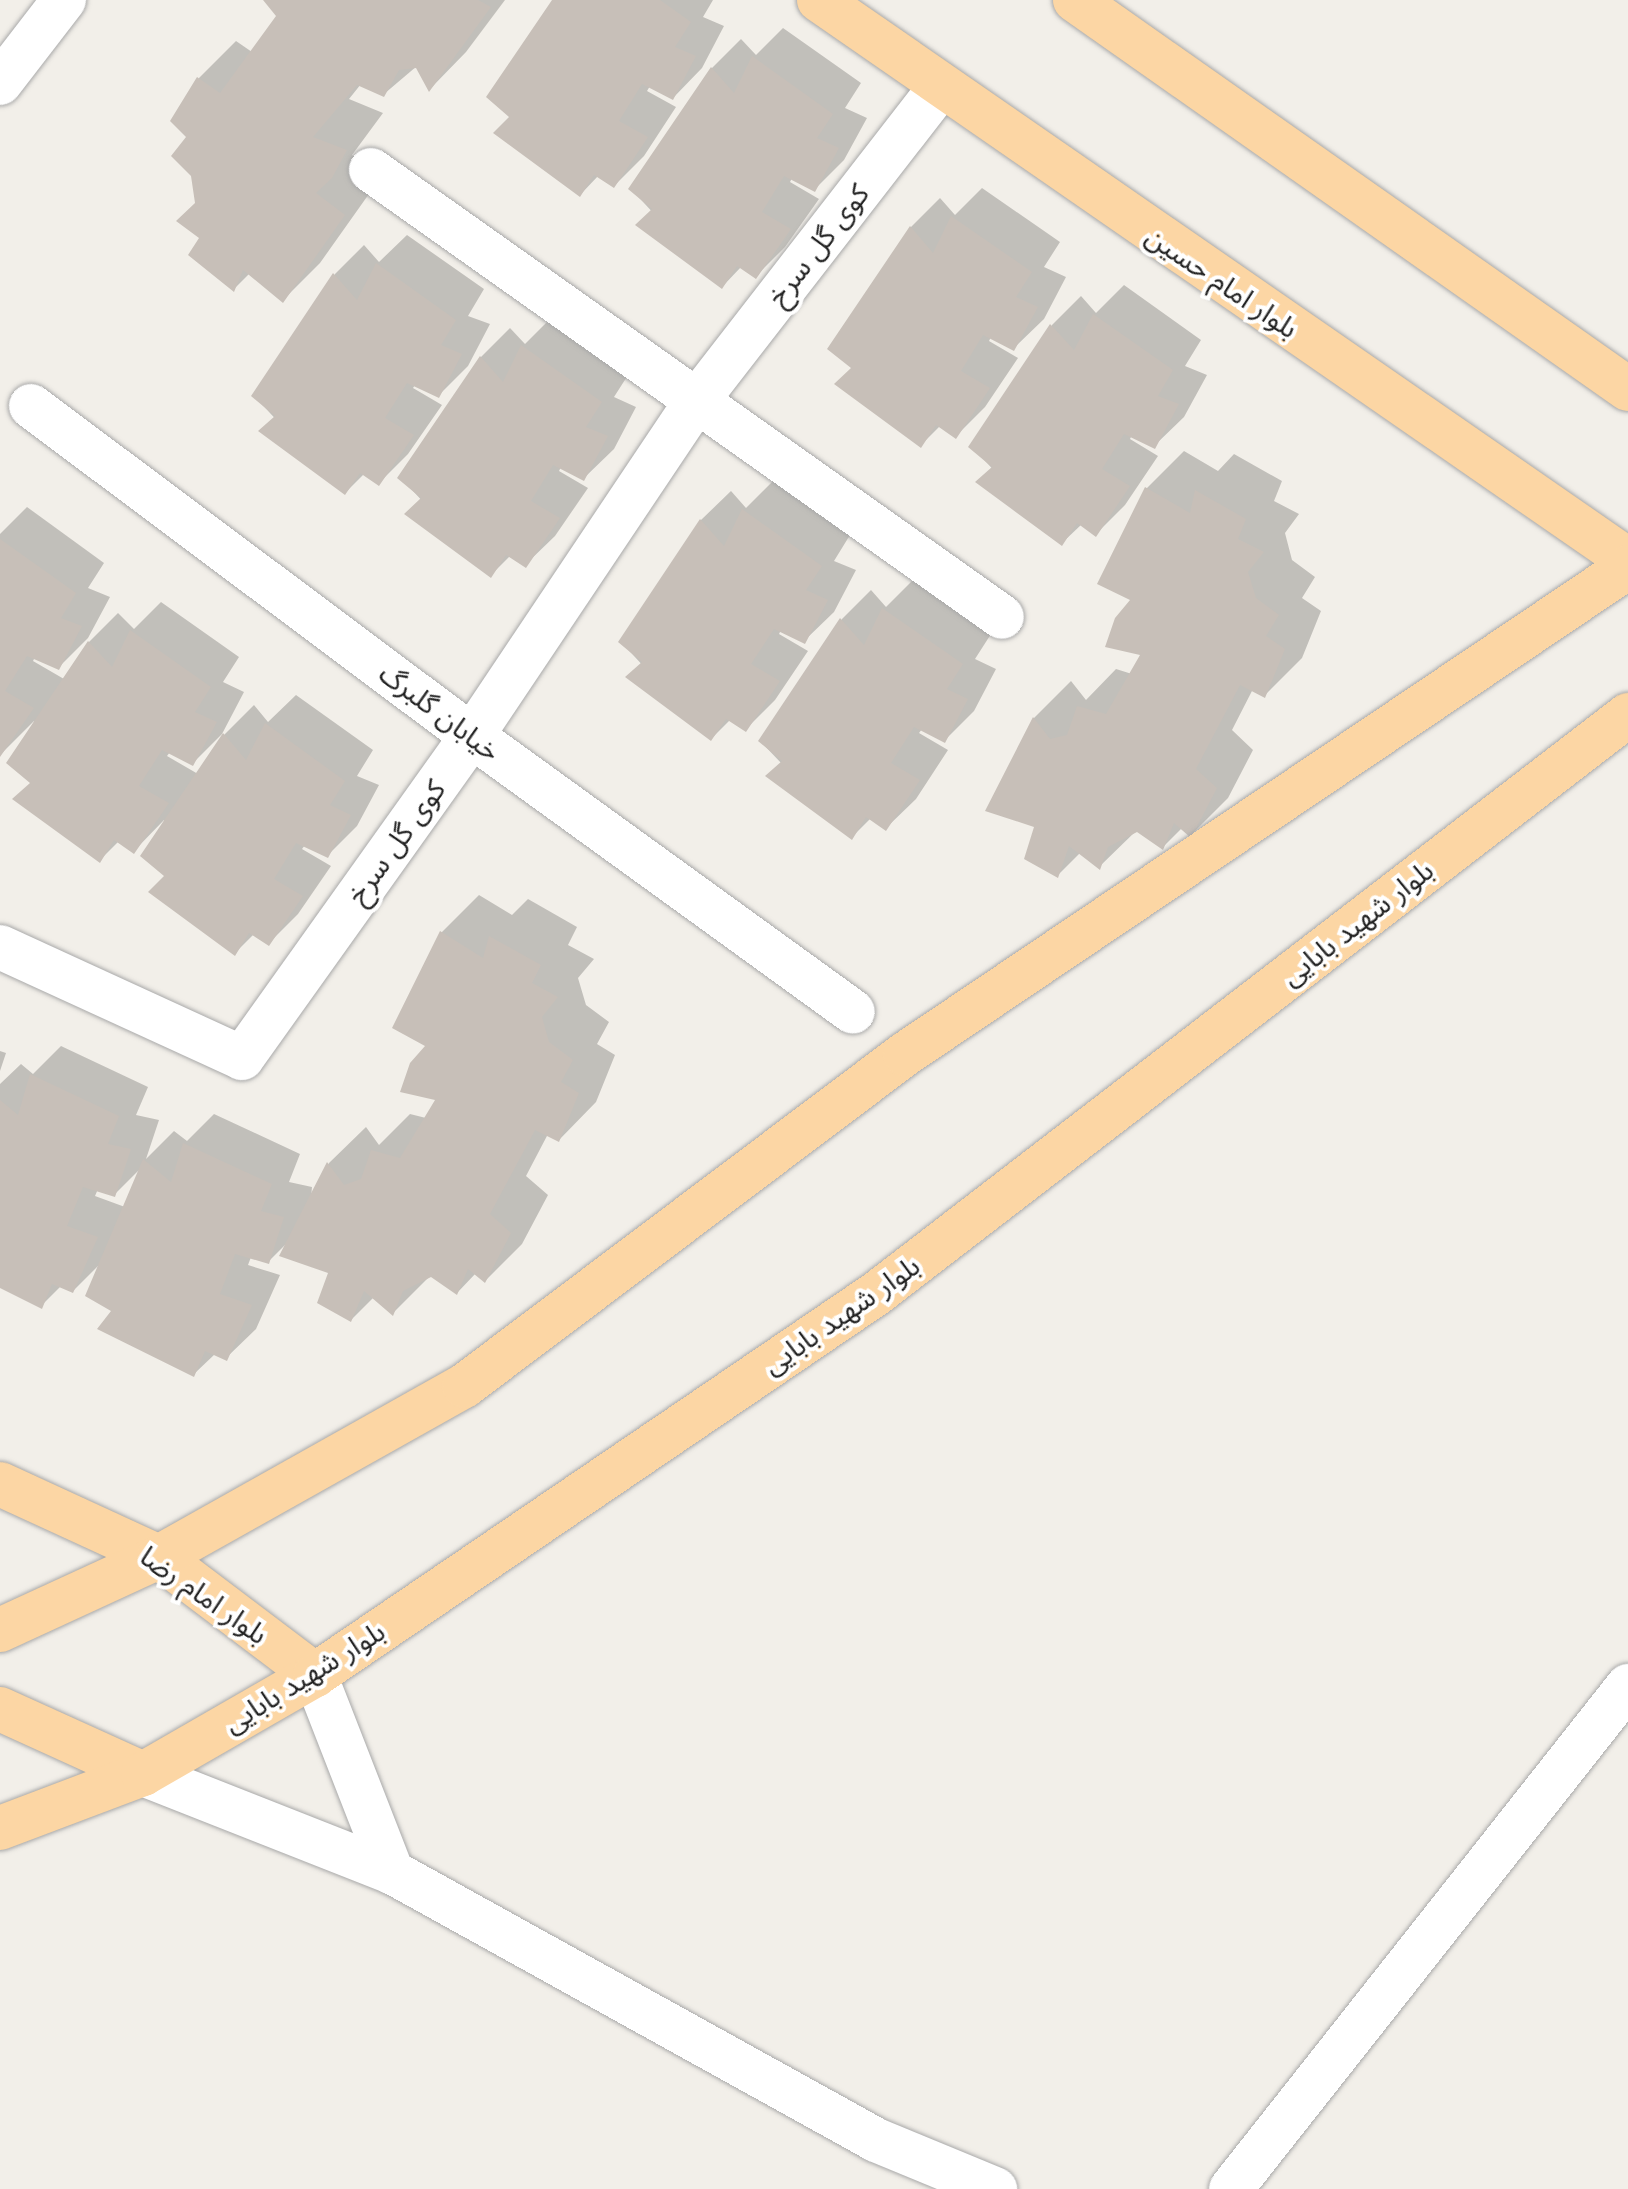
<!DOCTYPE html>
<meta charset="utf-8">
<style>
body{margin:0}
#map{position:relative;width:1628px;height:2189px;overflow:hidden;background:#f2efe9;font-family:Inter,"Noto Sans Arabic",sans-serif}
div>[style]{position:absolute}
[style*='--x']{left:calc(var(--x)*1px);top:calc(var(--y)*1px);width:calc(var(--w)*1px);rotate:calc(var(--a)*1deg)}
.shadow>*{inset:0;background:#0003}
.building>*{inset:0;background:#c7bfb8}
.roads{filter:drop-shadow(0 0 2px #a9a9a9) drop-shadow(0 0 2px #a9a9a9)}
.minor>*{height:44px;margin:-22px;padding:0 22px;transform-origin:22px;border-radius:22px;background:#fff}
.major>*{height:44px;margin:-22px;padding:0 22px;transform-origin:22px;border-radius:22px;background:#fcd6a4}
span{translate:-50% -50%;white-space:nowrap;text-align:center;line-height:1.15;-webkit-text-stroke:8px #fff;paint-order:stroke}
.street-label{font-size:28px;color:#222}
</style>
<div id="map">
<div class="shadow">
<i style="clip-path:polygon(266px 0,505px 0,466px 52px,430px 89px,417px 66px,384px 94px,361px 84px,349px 99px,383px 113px,352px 155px,381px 177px,320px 263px,283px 300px,250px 273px,234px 289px,197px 203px,189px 137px,199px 78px,236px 41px,252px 52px,278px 16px)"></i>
<i style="clip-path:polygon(554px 0,713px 0,703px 17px,724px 26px,702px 68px,673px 98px,650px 86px,647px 91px,676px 107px,644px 156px,614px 186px,599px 175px,580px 195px,512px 117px)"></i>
<i style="clip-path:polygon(783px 28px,861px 83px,845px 108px,867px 118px,844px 160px,815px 189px,792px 178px,790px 182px,819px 199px,785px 247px,756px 276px,741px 267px,722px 287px,631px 189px,712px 68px,741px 39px,756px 55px)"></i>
<i style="clip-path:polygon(982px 188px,1060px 242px,1044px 267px,1066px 277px,1044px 319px,1014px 348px,991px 337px,989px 341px,1018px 358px,985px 407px,956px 436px,940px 426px,921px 445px,854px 368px,830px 349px,911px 227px,940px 198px,955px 215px)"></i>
<i style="clip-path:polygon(407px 235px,484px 289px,468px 316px,490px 324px,468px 366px,438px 396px,415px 385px,413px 388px,442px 405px,408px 454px,379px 483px,365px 473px,345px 493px,254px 396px,335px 274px,364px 245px,379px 262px)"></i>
<i style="clip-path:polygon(1124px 285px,1201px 340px,1185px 366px,1207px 375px,1184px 417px,1154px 446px,1132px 435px,1130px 439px,1158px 456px,1125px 505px,1096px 534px,1082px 524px,1062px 543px,971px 446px,1052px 325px,1081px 296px,1096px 313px)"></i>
<i style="clip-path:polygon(552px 317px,630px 372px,614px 397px,636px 407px,614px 449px,584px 478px,561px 467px,559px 471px,588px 488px,555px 536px,525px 565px,510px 556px,491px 575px,400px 477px,481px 357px,510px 328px,525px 344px)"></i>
<i style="clip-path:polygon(1184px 451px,1218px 471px,1234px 454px,1282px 481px,1274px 501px,1299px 514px,1285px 533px,1292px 560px,1315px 577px,1302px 598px,1321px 611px,1302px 658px,1265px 695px,1253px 689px,1232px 730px,1253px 750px,1228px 798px,1191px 835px,1182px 828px,1163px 847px,1137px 830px,1099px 867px,1081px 852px,1057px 876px,1037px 826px,988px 810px,1034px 718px,1071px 681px,1086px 700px,1116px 669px,1132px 674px,1144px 654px,1133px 600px,1100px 583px,1147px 488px)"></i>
<i style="clip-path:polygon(773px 481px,850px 535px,834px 561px,856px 570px,834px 612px,804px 641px,781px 630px,779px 634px,808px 651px,775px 700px,746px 729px,731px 719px,711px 739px,621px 642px,701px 520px,731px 491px,746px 508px)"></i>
<i style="clip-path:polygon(27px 507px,104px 563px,88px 588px,110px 597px,88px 638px,58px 668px,35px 657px,33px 661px,64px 679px,89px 642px,118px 613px,134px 629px,161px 602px,239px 657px,223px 682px,244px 692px,222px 734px,193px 763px,170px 752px,167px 756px,198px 774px,224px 735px,254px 705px,268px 722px,296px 695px,373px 750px,357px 776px,379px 785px,357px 826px,327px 856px,305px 845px,302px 849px,331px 866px,298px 914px,269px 943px,254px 934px,234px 954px,167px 876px,164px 820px,134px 851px,119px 841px,100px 860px,32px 782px,34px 721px,0 755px,0 534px)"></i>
<i style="clip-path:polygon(913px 580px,991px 634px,975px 659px,996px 669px,974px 711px,945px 740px,922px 729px,919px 733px,948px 750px,916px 799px,886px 828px,871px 818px,852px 837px,760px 741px,842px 619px,871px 590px,886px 607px)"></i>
<i style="clip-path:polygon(evenodd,479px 895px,512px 915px,528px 899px,577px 927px,568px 945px,594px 959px,578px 978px,586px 1005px,609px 1022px,597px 1044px,615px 1055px,596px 1102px,559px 1140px,548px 1134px,526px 1176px,548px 1195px,522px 1244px,485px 1281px,476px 1273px,457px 1293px,431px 1275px,393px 1313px,374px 1297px,351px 1320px,330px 1271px,287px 1243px,268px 1262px,251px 1257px,248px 1265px,280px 1275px,256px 1329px,226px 1358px,215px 1354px,194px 1374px,114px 1310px,100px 1264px,73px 1291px,61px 1286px,41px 1306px,0 1286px,0 1084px,21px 1064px,33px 1074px,61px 1046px,148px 1087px,136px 1115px,159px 1120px,146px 1159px,174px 1131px,187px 1141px,214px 1114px,300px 1154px,289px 1182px,312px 1187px,311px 1198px,329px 1163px,366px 1127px,379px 1145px,410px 1114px,426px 1118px,438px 1099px,428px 1045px,442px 932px,479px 895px,141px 1168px,125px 1207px,95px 1196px,98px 1189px,115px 1194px,141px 1168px)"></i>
<i style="clip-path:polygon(0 1051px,6px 1053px,0 1071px)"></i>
</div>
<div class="building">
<i style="clip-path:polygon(263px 0,478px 0,491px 7px,429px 92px,416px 68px,399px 70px,384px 97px,357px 85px,313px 137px,347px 150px,332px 178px,316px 193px,345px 215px,283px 303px,243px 270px,234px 292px,188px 255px,199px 238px,176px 221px,195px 203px,191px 176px,171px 156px,186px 137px,170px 121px,197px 77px,220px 93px,276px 16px)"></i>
<i style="clip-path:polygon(552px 0,660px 0,691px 22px,675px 47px,696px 56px,673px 100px,642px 84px,619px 121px,648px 137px,614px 188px,594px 175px,580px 197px,493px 133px,509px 117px,486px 97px)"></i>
<i style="clip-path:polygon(752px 56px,833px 114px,817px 138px,839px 148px,815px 192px,784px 176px,762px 212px,791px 229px,756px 279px,737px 266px,722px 289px,635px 225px,652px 209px,628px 189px,711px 67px,734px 93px)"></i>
<i style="clip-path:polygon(951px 216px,1032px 272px,1016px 297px,1038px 307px,1014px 351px,983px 335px,961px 371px,990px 388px,956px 439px,936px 425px,921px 448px,834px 384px,851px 368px,827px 349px,910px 226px,933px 253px)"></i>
<i style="clip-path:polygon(376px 263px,456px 320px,441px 345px,462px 354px,439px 398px,407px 383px,385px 418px,414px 435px,379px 486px,360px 473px,345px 495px,258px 431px,275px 416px,251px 396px,333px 273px,357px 300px)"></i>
<i style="clip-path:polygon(1093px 314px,1173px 370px,1158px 396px,1179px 404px,1155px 449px,1124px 434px,1102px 469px,1130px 486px,1096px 537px,1077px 523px,1062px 546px,975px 482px,992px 467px,968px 447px,1050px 324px,1074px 350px)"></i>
<i style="clip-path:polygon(521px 345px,602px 402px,586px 427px,608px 436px,584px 481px,553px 465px,531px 501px,560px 518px,526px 568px,506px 555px,491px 578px,404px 514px,421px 498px,397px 478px,480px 356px,503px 382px)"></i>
<i style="clip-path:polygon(1145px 487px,1190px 513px,1195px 490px,1246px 519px,1238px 539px,1264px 552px,1248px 572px,1256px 598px,1279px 615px,1266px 636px,1285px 649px,1265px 698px,1240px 685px,1196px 769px,1217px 788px,1191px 838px,1174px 823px,1163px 850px,1137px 832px,1108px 847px,1100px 870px,1069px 846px,1058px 878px,1024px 859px,1034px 827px,985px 811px,1033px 717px,1050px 739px,1067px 735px,1077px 706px,1106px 714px,1140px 655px,1105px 647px,1115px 618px,1130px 600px,1097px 584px)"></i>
<i style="clip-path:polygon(742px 509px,822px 566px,806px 590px,828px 600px,805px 644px,774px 629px,751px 664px,780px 681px,746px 732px,726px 719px,711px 741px,625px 677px,642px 662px,618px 642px,700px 519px,724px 546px)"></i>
<i style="clip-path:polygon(0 539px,76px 593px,61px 618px,82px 626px,59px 670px,27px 656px,5px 691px,34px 708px,0 757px)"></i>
<i style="clip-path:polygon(882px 608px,963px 664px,947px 689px,968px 699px,945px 743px,914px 727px,891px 763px,920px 780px,886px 831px,866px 817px,852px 840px,765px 776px,782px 761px,758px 741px,840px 618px,864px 645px)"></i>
<i style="clip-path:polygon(130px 630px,211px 687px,195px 712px,217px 722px,193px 766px,162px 750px,139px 786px,169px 803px,134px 854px,114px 840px,100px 863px,12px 799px,30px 783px,6px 763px,88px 641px,112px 667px)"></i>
<i style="clip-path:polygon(265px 723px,345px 781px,330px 805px,351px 815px,328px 858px,296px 843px,274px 879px,303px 896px,269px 946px,249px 933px,235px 956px,148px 892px,164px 876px,140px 856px,223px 733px,246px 760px)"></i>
<i style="clip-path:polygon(440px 931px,483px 958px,489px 936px,541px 965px,532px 983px,558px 997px,542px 1017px,549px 1042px,573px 1060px,561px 1082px,579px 1093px,559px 1142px,535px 1130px,490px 1214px,511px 1233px,485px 1283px,468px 1269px,457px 1295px,431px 1277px,403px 1291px,393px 1316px,364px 1291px,351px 1322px,317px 1303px,328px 1273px,279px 1256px,327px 1162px,344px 1185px,361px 1179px,371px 1150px,400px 1158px,435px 1100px,400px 1092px,410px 1063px,425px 1046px,392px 1028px)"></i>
<i style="clip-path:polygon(30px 1074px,119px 1116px,108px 1144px,131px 1149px,115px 1197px,83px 1187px,67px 1226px,98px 1237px,73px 1293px,52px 1284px,42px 1309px,0 1288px,0 1100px,18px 1115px)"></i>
<i style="clip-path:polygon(183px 1143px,272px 1184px,261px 1211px,284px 1217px,269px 1264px,235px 1254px,220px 1294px,252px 1305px,227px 1361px,205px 1351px,194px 1377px,97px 1329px,111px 1311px,85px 1296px,143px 1159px,171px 1182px)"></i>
</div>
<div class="roads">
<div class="minor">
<i style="--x:0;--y:83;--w:105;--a:-52.4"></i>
<i style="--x:371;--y:170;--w:773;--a:35.31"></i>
<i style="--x:31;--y:406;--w:551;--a:36.81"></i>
<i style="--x:472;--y:736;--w:470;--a:35.9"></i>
<i style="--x:0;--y:947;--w:266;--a:24.6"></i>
<i style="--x:242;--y:1058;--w:396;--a:-54.5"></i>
<i style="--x:472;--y:736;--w:402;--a:-56.2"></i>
<i style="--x:696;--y:402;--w:398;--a:-52.2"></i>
<i style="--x:315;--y:1675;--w:212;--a:68.7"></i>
<i style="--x:143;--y:1774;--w:268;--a:21.5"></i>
<i style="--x:392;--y:1872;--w:553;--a:28.97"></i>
<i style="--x:876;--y:2140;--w:129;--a:22.4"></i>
<i style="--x:1231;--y:2189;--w:641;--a:-51.72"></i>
</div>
<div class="major">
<i style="--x:819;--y:0;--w:984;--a:34.69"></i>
<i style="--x:1075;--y:0;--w:676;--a:35.12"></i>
<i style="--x:0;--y:1484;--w:175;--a:24.7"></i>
<i style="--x:159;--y:1557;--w:196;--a:37.1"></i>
<i style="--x:0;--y:1630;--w:175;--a:-24.7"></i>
<i style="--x:159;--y:1557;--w:350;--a:-29.3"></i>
<i style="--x:464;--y:1386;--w:552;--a:-36.97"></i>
<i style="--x:905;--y:1054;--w:872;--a:-33.96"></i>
<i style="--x:0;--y:1709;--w:157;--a:24.4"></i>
<i style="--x:0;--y:1828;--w:153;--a:-20.7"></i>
<i style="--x:143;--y:1774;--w:198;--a:-29.9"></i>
<i style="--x:315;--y:1675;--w:680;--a:-34.2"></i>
<i style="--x:877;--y:1293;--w:948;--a:-37.58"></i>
</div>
</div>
<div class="street-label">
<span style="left:818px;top:245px;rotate:-52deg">کوی گل سرخ</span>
<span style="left:1222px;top:282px;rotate:34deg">بلوار امام حسین</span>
<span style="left:440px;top:712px;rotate:37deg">خیابان گلبرگ</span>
<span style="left:396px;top:842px;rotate:-54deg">کوی گل سرخ</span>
<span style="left:1357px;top:923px;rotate:-38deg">بلوار شهید بابایی</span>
<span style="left:841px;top:1315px;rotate:-35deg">بلوار شهید بابایی</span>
<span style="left:204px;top:1595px;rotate:35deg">بلوار امام رضا</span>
<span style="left:304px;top:1677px;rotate:-32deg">بلوار شهید بابایی</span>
</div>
</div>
